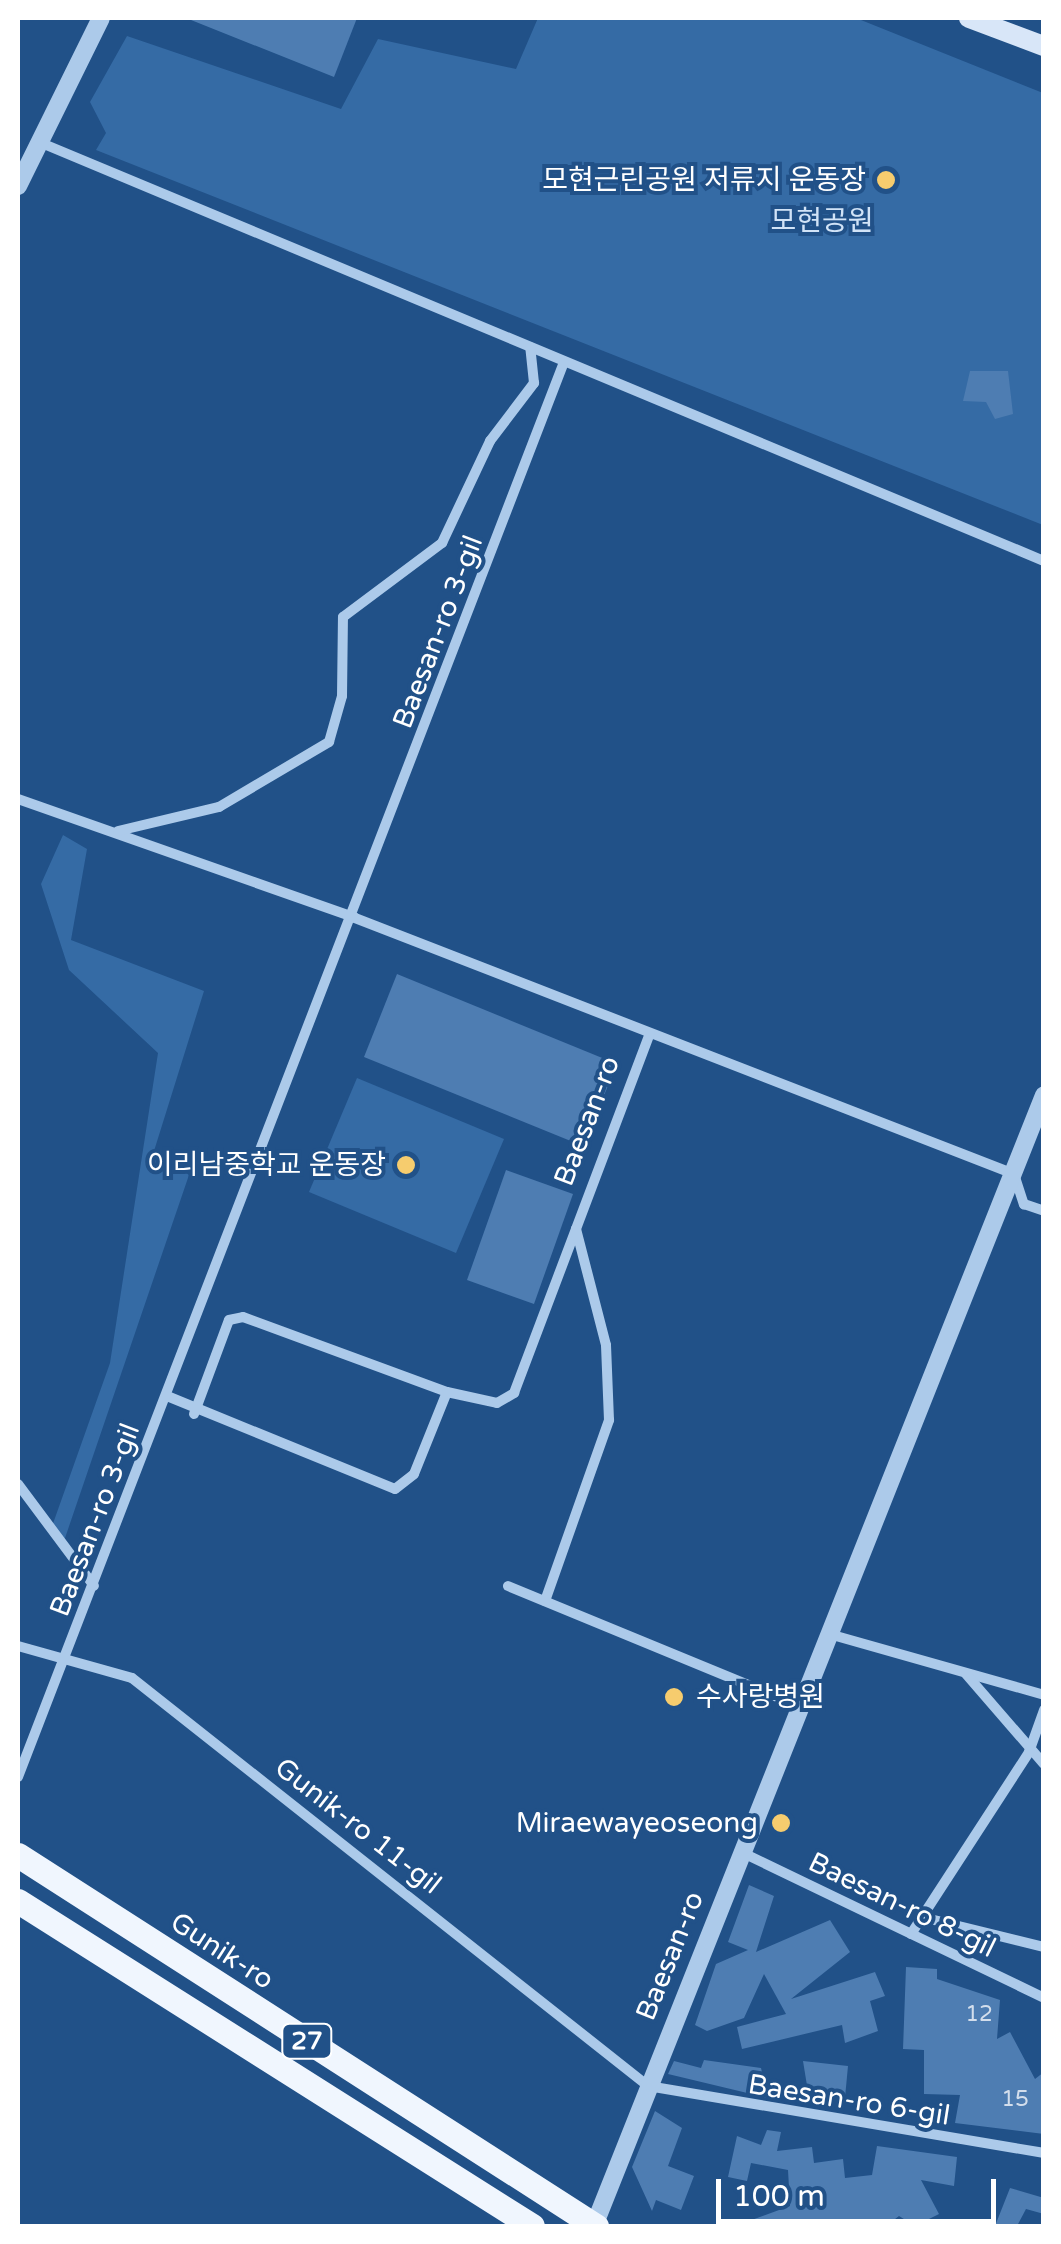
<!DOCTYPE html>
<meta charset="utf-8">
<style>
body{margin:0}
#map{position:relative;width:1061px;height:2244px;overflow:hidden;background:#215188;font-family:"Varela Round","Noto Sans KR",sans-serif}
div>[style]{position:absolute}
[style*='--x']{left:calc(var(--x)*1px);top:calc(var(--y)*1px);width:calc(var(--w)*1px);rotate:calc(var(--a)*1deg)}
.green>*{inset:0;background:#356ba5}
.building>*{inset:0;background:#4e7db2}
.minor>*{height:10px;margin:-5px;padding:0 5px;transform-origin:5px;border-radius:5px;background:#accaea}
.tertiary>*{height:18px;margin:-9px;padding:0 9px;transform-origin:9px;border-radius:9px;background:#accaea}
.secondary>*{height:20px;margin:-10px;padding:0 10px;transform-origin:10px;border-radius:10px;background:#d8e6f8}
.primary>*{height:25px;margin:-12.5px;padding:0 12.5px;transform-origin:12.5px;border-radius:12.5px;background:#f0f6fe}
.dots>*{width:28px;height:28px;translate:-50% -50%;box-sizing:border-box;border:5px solid #215188;border-radius:50%}
span{translate:-50% -50%;white-space:nowrap;text-align:center;line-height:1.15;-webkit-text-stroke:8px #215188;paint-order:stroke}
.number-label{font-size:22px;color:#d3deec}
.number-label span{-webkit-text-stroke-width:0}
.shield-label span{padding:2px 8px;background:#215188;border:2px solid;border-radius:8px;-webkit-text-stroke-width:0}
.shield-label{font-size:25px;color:#fff;font-weight:700}
.poi-label{font-size:28px;color:#fff}
.right{translate:-100% -50%;text-align:right}
.left{translate:0 -50%;text-align:left}
.park-label{font-size:28px;color:#d1e3f7}
.street-label{font-size:28px;color:#fff}
.frame{position:absolute;inset:0;border:20px solid #fff;pointer-events:none}
.scale{position:absolute;left:716px;top:2179px;width:280px;height:45px;box-sizing:border-box;border:5px solid #fff;border-top:0;padding-left:12px;font-size:30px;line-height:35px;white-space:nowrap;color:#fff;-webkit-text-stroke:8px #215188;paint-order:stroke}
</style>
<div id="map">
<div class="green">
<i style="clip-path:polygon(538px 18px,856px 18px,1043px 93px,1043px 525px,96px 150px,106px 133px,90px 102px,127px 36px,341px 109px,378px 39px,516px 69px)"></i>
<i style="clip-path:polygon(63px 835px,87px 849px,71px 940px,204px 991px,154px 1151px,189px 1175px,64px 1541px,50px 1532px,110px 1363px,158px 1053px,69px 970px,41px 884px)"></i>
<i style="clip-path:polygon(357px 1078px,504px 1139px,456px 1253px,309px 1192px)"></i>
</div>
<div class="building">
<i style="clip-path:polygon(186px 18px,357px 18px,334px 77px)"></i>
<i style="clip-path:polygon(970px 371px,1008px 371px,1013px 414px,995px 419px,986px 402px,963px 401px)"></i>
<i style="clip-path:polygon(397px 974px,617px 1064px,583px 1146px,364px 1057px)"></i>
<i style="clip-path:polygon(506px 1170px,573px 1194px,534px 1304px,467px 1280px)"></i>
<i style="clip-path:polygon(749px 1885px,774px 1896px,756px 1952px,830px 1920px,850px 1952px,791px 1999px,875px 1972px,885px 1996px,870px 2001px,878px 2031px,845px 2043px,842px 2025px,742px 2049px,737px 2027px,786px 2014px,764px 1974px,744px 2018px,707px 2031px,695px 2025px,716px 1964px,748px 1950px,728px 1942px)"></i>
<i style="clip-path:polygon(906px 1967px,937px 1969px,937px 1979px,1000px 2000px,997px 2039px,1010px 2032px,1035px 2079px,1044px 2072px,1044px 2134px,955px 2123px,960px 2095px,924px 2094px,924px 2050px,903px 2049px)"></i>
<i style="clip-path:polygon(704px 2060px,761px 2068px,768px 2098px,668px 2074px,674px 2061px,701px 2068px)"></i>
<i style="clip-path:polygon(803px 2061px,848px 2066px,844px 2108px,810px 2104px)"></i>
<i style="clip-path:polygon(655px 2111px,682px 2128px,668px 2166px,694px 2176px,681px 2210px,656px 2200px,652px 2211px,632px 2167px)"></i>
<i style="clip-path:polygon(767px 2130px,781px 2132px,777px 2151px,812px 2147px,814px 2163px,843px 2159px,845px 2178px,872px 2175px,877px 2146px,957px 2157px,954px 2186px,921px 2180px,939px 2214px,915px 2226px,899px 2216px,886px 2226px,735px 2226px,790px 2206px,788px 2170px,751px 2163px,747px 2181px,728px 2177px,737px 2136px,761px 2145px)"></i>
<i style="clip-path:polygon(1010px 2188px,1044px 2198px,1044px 2214px,1026px 2209px,1017px 2226px,995px 2226px)"></i>
</div>
<div class="minor">
<i style="--x:39;--y:142;--w:1089;--a:22.63"></i>
<i style="--x:18;--y:799;--w:357;--a:19.4"></i>
<i style="--x:355;--y:918;--w:707;--a:21.23"></i>
<i style="--x:1014;--y:1174;--w:32;--a:72"></i>
<i style="--x:1024;--y:1204;--w:21;--a:19"></i>
<i style="--x:118;--y:831;--w:104;--a:-13.4"></i>
<i style="--x:219;--y:807;--w:128;--a:-30.6"></i>
<i style="--x:329;--y:742;--w:48;--a:-74.2"></i>
<i style="--x:342;--y:696;--w:79;--a:-89.3"></i>
<i style="--x:343;--y:617;--w:124;--a:-36.8"></i>
<i style="--x:442;--y:543;--w:113;--a:-64.8"></i>
<i style="--x:490;--y:441;--w:73;--a:-52.8"></i>
<i style="--x:534;--y:383;--w:36;--a:-96"></i>
<i style="--x:167;--y:1396;--w:246;--a:22.2"></i>
<i style="--x:395;--y:1489;--w:24;--a:-38"></i>
<i style="--x:414;--y:1474;--w:88;--a:-68.1"></i>
<i style="--x:194;--y:1414;--w:100;--a:-69.6"></i>
<i style="--x:229;--y:1320;--w:14;--a:-12"></i>
<i style="--x:243;--y:1317;--w:217;--a:20.2"></i>
<i style="--x:447;--y:1392;--w:51;--a:12.4"></i>
<i style="--x:497;--y:1403;--w:20;--a:-30"></i>
<i style="--x:514;--y:1393;--w:384;--a:-69.3"></i>
<i style="--x:18;--y:1484;--w:127;--a:53.3"></i>
<i style="--x:508;--y:1586;--w:315;--a:22.4"></i>
<i style="--x:545;--y:1601;--w:192;--a:-70.5"></i>
<i style="--x:609;--y:1420;--w:75;--a:-92.3"></i>
<i style="--x:606;--y:1345;--w:120;--a:-104.5"></i>
<i style="--x:829;--y:1634;--w:223;--a:15.8"></i>
<i style="--x:18;--y:1646;--w:118;--a:15.7"></i>
<i style="--x:132;--y:1678;--w:658;--a:38.33"></i>
<i style="--x:648;--y:2086;--w:402;--a:9.6"></i>
<i style="--x:966;--y:1674;--w:119;--a:49.1"></i>
<i style="--x:18;--y:1777;--w:1517;--a:-68.9"></i>
<i style="--x:741;--y:1852;--w:336;--a:25.7"></i>
<i style="--x:922;--y:1917;--w:126;--a:13.8"></i>
<i style="--x:911;--y:1934;--w:217;--a:-57"></i>
<i style="--x:1029;--y:1752;--w:45;--a:-70.3"></i>
</div>
<div class="tertiary">
<i style="--x:18;--y:186;--w:187;--a:-63.7"></i>
<i style="--x:594;--y:2226;--w:1217;--a:-68.3"></i>
</div>
<div class="secondary">
<i style="--x:969;--y:18;--w:80;--a:20.5"></i>
</div>
<div class="primary">
<i style="--x:18;--y:1855;--w:687;--a:32.7"></i>
<i style="--x:18;--y:1901;--w:608;--a:32.3"></i>
</div>
<div class="dots">
<i style="left:886px;top:180px;background:#f6cc6e"></i>
<i style="left:406px;top:1165px;background:#f6cc6e"></i>
<i style="left:674px;top:1697px;background:#f6cc6e"></i>
<i style="left:781px;top:1823px;background:#f6cc6e"></i>
</div>
<div class="number-label">
<span style="left:979px;top:2015px">12</span>
<span style="left:1015px;top:2100px">15</span>
</div>
<div class="shield-label">
<span style="left:307px;top:2041px">27</span>
</div>
<div class="poi-label">
<span class="right" style="left:866px;top:180px">모현근린공원 저류지 운동장</span>
<span class="right" style="left:386px;top:1165px">이리남중학교 운동장</span>
<span class="left" style="left:696px;top:1697px">수사랑병원</span>
<span class="right" style="left:758px;top:1823px">Miraewayeoseong</span>
</div>
<div class="park-label">
<span style="left:822px;top:221px">모현공원</span>
</div>
<div class="street-label">
<span style="left:438px;top:632px;rotate:-69deg">Baesan-ro 3-gil</span>
<span style="left:587px;top:1121px;rotate:-69deg">Baesan-ro</span>
<span style="left:95px;top:1520px;rotate:-69deg">Baesan-ro 3-gil</span>
<span style="left:358px;top:1826px;rotate:38deg">Gunik-ro 11-gil</span>
<span style="left:902px;top:1905px;rotate:26deg">Baesan-ro 8-gil</span>
<span style="left:222px;top:1951px;rotate:33deg">Gunik-ro</span>
<span style="left:670px;top:1956px;rotate:-68deg">Baesan-ro</span>
<span style="left:849px;top:2100px;rotate:9deg">Baesan-ro 6-gil</span>
</div>
<div class="frame"></div>
<div class="scale">100 m</div>
</div>
